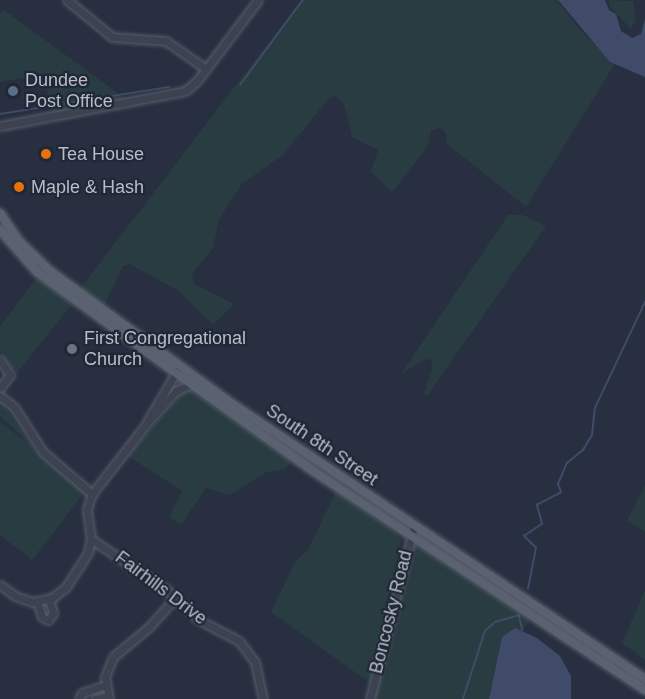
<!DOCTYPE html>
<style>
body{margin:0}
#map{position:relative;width:645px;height:699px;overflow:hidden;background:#272f40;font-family:Arial,sans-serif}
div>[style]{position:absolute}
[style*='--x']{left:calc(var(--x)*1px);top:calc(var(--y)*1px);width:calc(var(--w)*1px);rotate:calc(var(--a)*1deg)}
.green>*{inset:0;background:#293c41}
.water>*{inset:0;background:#3f4b68}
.stream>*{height:1.5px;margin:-0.75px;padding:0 0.75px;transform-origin:0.75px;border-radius:0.75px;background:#3f4b68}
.roads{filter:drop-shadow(0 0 2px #565d6a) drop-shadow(0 0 2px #565d6a)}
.minor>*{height:7px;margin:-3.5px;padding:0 3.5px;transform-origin:3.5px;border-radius:3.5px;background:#3c4250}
.major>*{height:8px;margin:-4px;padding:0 4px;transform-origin:4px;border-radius:4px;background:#5a6170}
.dots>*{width:16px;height:16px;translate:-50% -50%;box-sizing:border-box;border:3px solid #202735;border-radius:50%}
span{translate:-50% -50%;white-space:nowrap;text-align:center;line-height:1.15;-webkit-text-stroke:4.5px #202735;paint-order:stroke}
.poi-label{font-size:18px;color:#b8bdca}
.left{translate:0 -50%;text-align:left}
.street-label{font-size:18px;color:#b8bdca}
</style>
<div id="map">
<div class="green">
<i style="clip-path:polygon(301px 0,557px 0,580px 30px,615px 64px,526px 207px,447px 144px,446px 133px,440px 128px,431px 130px,428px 146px,392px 192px,371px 172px,378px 150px,352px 137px,344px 104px,335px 96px,330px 97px,283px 155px,242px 184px,219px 219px,213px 248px,192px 274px,194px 284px,234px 304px,213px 325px,180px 292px,130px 264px,123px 266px,104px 306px,80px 289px)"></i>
<i style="clip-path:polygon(608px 0,633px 1px,636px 20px,631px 29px,610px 7px)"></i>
<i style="clip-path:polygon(4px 10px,130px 102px,52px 116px,44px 74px,0 82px,0 14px)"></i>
<i style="clip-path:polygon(508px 215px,523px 215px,546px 226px,427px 396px,424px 393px,432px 368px,431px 360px,426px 359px,401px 374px)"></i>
<i style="clip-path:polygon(38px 276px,73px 303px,17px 373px,0 353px,0 326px)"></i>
<i style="clip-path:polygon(186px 388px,292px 460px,285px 469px,265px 473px,230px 495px,206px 488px,181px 525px,169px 517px,182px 491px,128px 456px)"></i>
<i style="clip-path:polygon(0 400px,35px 449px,87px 489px,32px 560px,0 535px,0 422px,28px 443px,0 416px)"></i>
<i style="clip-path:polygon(645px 484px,645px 532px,627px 521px)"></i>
<i style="clip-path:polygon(336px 491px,395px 532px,401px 540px,370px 683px,271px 612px,295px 562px,309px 548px)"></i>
<i style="clip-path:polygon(422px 546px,531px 618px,522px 631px,515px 629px,502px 637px,489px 699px,372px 699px,409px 555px,414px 547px)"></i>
<i style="clip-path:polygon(645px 590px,645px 660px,622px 643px)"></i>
</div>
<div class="water">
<i style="clip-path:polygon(558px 0,605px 0,609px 10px,616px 14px,621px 31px,632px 38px,641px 34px,645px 19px,645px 77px,610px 62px)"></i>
<i style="clip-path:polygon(515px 628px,537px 638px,560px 656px,571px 676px,571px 699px,489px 699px,502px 637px)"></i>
</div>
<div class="stream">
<i style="--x:240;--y:85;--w:106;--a:-53.5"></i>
<i style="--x:0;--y:114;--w:171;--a:-9.1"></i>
<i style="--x:528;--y:589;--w:42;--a:-79"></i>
<i style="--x:536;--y:548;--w:17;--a:-135"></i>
<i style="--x:524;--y:536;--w:22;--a:-34"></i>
<i style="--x:542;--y:524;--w:20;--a:-105"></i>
<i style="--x:537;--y:505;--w:27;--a:-28"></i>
<i style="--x:561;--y:492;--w:9;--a:-111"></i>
<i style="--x:558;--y:484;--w:23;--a:-67"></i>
<i style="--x:567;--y:463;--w:21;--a:-39"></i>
<i style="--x:583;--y:450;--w:17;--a:-59"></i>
<i style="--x:592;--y:435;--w:27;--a:-84"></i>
<i style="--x:595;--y:408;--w:117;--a:-64.7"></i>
<i style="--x:463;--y:699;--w:71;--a:-72.1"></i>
<i style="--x:485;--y:631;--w:13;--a:-42"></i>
<i style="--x:495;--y:622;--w:25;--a:-16"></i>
<i style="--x:519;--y:615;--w:16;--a:76"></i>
</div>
<div class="roads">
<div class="minor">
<i style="--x:67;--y:0;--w:58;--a:39.4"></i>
<i style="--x:112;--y:37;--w:54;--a:4.2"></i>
<i style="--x:166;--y:41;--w:49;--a:35"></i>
<i style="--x:0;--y:126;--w:188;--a:-10.7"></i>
<i style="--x:185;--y:91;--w:16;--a:-40"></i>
<i style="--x:197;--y:81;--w:101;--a:-53"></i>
<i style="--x:0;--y:360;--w:18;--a:56"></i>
<i style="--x:10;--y:375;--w:16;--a:128"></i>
<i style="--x:0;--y:396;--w:18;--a:38"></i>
<i style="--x:14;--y:407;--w:54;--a:57.2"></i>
<i style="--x:43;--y:452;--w:65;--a:40.6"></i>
<i style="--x:148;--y:420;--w:57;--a:-59.4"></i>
<i style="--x:91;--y:539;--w:93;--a:34"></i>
<i style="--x:168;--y:591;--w:42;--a:43.1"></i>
<i style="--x:199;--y:620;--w:45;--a:27.7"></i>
<i style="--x:239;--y:641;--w:26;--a:53"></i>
<i style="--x:255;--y:662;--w:38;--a:78"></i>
<i style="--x:0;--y:585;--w:19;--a:36"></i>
<i style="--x:15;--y:596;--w:18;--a:19"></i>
<i style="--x:32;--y:602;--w:20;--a:-11"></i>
<i style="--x:52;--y:598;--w:18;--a:-38"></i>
<i style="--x:66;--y:587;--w:40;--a:-57.1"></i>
<i style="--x:88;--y:553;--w:14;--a:-78"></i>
<i style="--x:91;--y:539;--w:30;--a:-98"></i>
<i style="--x:87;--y:509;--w:16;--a:-72"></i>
<i style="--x:92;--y:494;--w:90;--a:-52.2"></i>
<i style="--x:147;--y:423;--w:43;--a:-47.8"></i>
<i style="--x:176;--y:391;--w:17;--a:-25"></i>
<i style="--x:37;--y:601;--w:17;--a:73"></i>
<i style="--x:42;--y:617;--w:7;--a:27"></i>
<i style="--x:48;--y:620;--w:9;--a:-54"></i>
<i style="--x:53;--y:613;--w:15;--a:-106"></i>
<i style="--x:79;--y:699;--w:7;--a:-63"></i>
<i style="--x:82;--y:693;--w:24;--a:-19"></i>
<i style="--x:96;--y:699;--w:12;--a:-14"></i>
<i style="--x:109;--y:699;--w:22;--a:-100"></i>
<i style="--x:105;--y:677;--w:22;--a:-68"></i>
<i style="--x:113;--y:657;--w:47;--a:-39.8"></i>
<i style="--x:149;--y:627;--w:39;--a:-48"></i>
<i style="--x:370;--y:699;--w:179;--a:-75.7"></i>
</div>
<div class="major">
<i style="--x:0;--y:213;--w:34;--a:56"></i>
<i style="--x:19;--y:241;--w:43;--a:44.1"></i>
<i style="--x:50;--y:271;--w:220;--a:36.1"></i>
<i style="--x:228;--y:401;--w:501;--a:33.69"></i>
<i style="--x:0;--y:230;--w:56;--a:48.6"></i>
<i style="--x:37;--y:272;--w:190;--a:36"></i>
<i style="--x:191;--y:384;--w:150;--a:35.5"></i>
<i style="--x:313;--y:471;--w:398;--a:33.4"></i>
</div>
</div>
<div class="dots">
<i style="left:13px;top:91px;background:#5c6f8a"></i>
<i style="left:46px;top:154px;background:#e8710a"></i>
<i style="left:19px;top:187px;background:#e8710a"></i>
<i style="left:72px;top:349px;background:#6b7280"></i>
</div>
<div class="poi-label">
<span class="left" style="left:25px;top:91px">Dundee<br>Post Office</span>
<span class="left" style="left:58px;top:154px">Tea House</span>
<span class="left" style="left:31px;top:187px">Maple &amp; Hash</span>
<span class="left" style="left:84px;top:349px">First Congregational<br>Church</span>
</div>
<div class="street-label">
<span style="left:322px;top:445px;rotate:34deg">South 8th Street</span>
<span style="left:161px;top:588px;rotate:37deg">Fairhills Drive</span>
<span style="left:391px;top:612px;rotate:-76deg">Boncosky Road</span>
</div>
</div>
